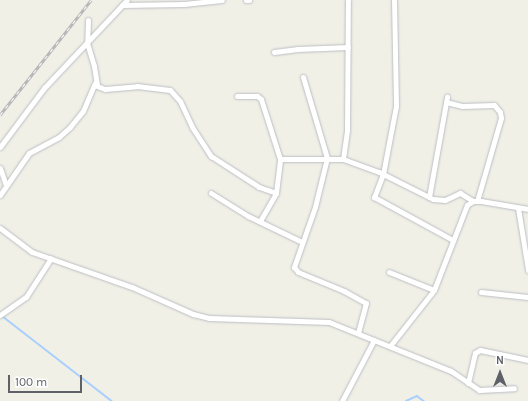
<!DOCTYPE html>
<style>
body{margin:0}
#map{position:relative;width:528px;height:401px;overflow:hidden;background:#f1f0e7;font-family:Karla,sans-serif}
div>[style]{position:absolute}
[style*='--x']{left:calc(var(--x)*1px);top:calc(var(--y)*1px);width:calc(var(--w)*1px);rotate:calc(var(--a)*1deg)}
.stream>*{height:1.5px;margin:-0.75px;padding:0 0.75px;transform-origin:0.75px;border-radius:0.75px;background:#a9cfff}
.roads{filter:drop-shadow(0 0 1px #bbbec3) drop-shadow(0 0 1px #bbbec3)}
.minor>*{height:5px;margin:-2.5px;padding:0 2.5px;transform-origin:2.5px;border-radius:2.5px;background:#fff}
.rail>*{height:3px;margin-top:-1.5px;transform-origin:0;background:repeating-linear-gradient(90deg,#fff 0 4.5px,#b8b8b9 0 9px);box-sizing:border-box;border-block:1px solid #b8b8b9}
span{translate:-50% -50%;white-space:nowrap;text-align:center;line-height:1.15;-webkit-text-stroke:3px #fff;paint-order:stroke}
.north{position:absolute;left:480px;top:353px;width:40px;height:40px;-webkit-text-stroke:3px #fff;paint-order:stroke;rotate:0deg;font-size:11px;font-weight:700;line-height:16px;text-align:center;color:#5e6168}
.north::after{content:'';display:block;margin:auto;width:14px;height:18px;background:#5e6168;clip-path:polygon(50% 0,100% 100%,50% 72%,0 100%)}
.scale{position:absolute;left:8px;top:375px;width:74px;height:18px;box-sizing:border-box;border:2px solid #5e6168;border-top:0;padding-left:5px;font-size:12px;line-height:14px;white-space:nowrap;color:#5e6168;-webkit-text-stroke:3px #fff;paint-order:stroke}
</style>
<div id="map">
<div class="stream">
<i style="--x:1;--y:315;--w:140;--a:37.8"></i>
<i style="--x:406;--y:401;--w:12;--a:-24"></i>
<i style="--x:417;--y:396;--w:9;--a:36"></i>
</div>
<div class="roads">
<div class="minor">
<i style="--x:246;--y:0;--w:3;--a:0"></i>
<i style="--x:394;--y:0;--w:106;--a:88.9"></i>
<i style="--x:396;--y:106;--w:69;--a:100.8"></i>
<i style="--x:383;--y:174;--w:25;--a:111"></i>
<i style="--x:374;--y:197;--w:90;--a:28.6"></i>
<i style="--x:122;--y:5;--w:62;--a:-0.9"></i>
<i style="--x:184;--y:4;--w:38;--a:-6"></i>
<i style="--x:88;--y:20;--w:23;--a:92"></i>
<i style="--x:87;--y:43;--w:24;--a:73"></i>
<i style="--x:94;--y:66;--w:20;--a:81"></i>
<i style="--x:97;--y:86;--w:9;--a:21"></i>
<i style="--x:105;--y:89;--w:32;--a:-5"></i>
<i style="--x:137;--y:86;--w:33;--a:7"></i>
<i style="--x:170;--y:90;--w:15;--a:48"></i>
<i style="--x:180;--y:101;--w:29;--a:65"></i>
<i style="--x:192;--y:127;--w:35;--a:57"></i>
<i style="--x:211;--y:156;--w:57;--a:32.9"></i>
<i style="--x:259;--y:187;--w:18;--a:19"></i>
<i style="--x:276;--y:193;--w:34;--a:-83"></i>
<i style="--x:280;--y:159;--w:63;--a:-107.6"></i>
<i style="--x:261;--y:99;--w:5;--a:-143"></i>
<i style="--x:257;--y:96;--w:20;--a:180"></i>
<i style="--x:274;--y:52;--w:24;--a:-7"></i>
<i style="--x:298;--y:49;--w:50;--a:-2.3"></i>
<i style="--x:303;--y:77;--w:84;--a:73.5"></i>
<i style="--x:327;--y:158;--w:50;--a:103.8"></i>
<i style="--x:315;--y:207;--w:64;--a:109.3"></i>
<i style="--x:294;--y:267;--w:6;--a:51"></i>
<i style="--x:298;--y:272;--w:50;--a:22.4"></i>
<i style="--x:344;--y:291;--w:25;--a:29"></i>
<i style="--x:366;--y:303;--w:31;--a:105"></i>
<i style="--x:446;--y:102;--w:16;--a:14"></i>
<i style="--x:462;--y:106;--w:32;--a:-2"></i>
<i style="--x:494;--y:105;--w:9;--a:49"></i>
<i style="--x:500;--y:112;--w:6;--a:81"></i>
<i style="--x:501;--y:118;--w:86;--a:106.1"></i>
<i style="--x:0;--y:147;--w:74;--a:-53.3"></i>
<i style="--x:44;--y:88;--w:121;--a:-46.7"></i>
<i style="--x:280;--y:159;--w:63;--a:0"></i>
<i style="--x:343;--y:159;--w:38;--a:20"></i>
<i style="--x:379;--y:172;--w:60;--a:26.6"></i>
<i style="--x:433;--y:199;--w:12;--a:5"></i>
<i style="--x:445;--y:200;--w:17;--a:-25"></i>
<i style="--x:460;--y:193;--w:15;--a:32"></i>
<i style="--x:343;--y:159;--w:30;--a:-82"></i>
<i style="--x:347;--y:129;--w:129;--a:-89.6"></i>
<i style="--x:0;--y:168;--w:18;--a:71"></i>
<i style="--x:211;--y:193;--w:44;--a:31.9"></i>
<i style="--x:248;--y:216;--w:60;--a:25.7"></i>
<i style="--x:0;--y:195;--w:51;--a:-55.4"></i>
<i style="--x:29;--y:153;--w:34;--a:-28"></i>
<i style="--x:59;--y:137;--w:15;--a:-42"></i>
<i style="--x:70;--y:127;--w:21;--a:-51"></i>
<i style="--x:83;--y:111;--w:30;--a:-67"></i>
<i style="--x:429;--y:197;--w:102;--a:-79.8"></i>
<i style="--x:518;--y:208;--w:63;--a:80.8"></i>
<i style="--x:260;--y:221;--w:32;--a:-60"></i>
<i style="--x:0;--y:228;--w:40;--a:37"></i>
<i style="--x:32;--y:252;--w:106;--a:19.3"></i>
<i style="--x:132;--y:287;--w:67;--a:23.9"></i>
<i style="--x:193;--y:314;--w:16;--a:14"></i>
<i style="--x:209;--y:318;--w:120;--a:1.9"></i>
<i style="--x:329;--y:322;--w:131;--a:21.9"></i>
<i style="--x:451;--y:371;--w:34;--a:34"></i>
<i style="--x:479;--y:390;--w:35;--a:-3"></i>
<i style="--x:389;--y:272;--w:48;--a:21.8"></i>
<i style="--x:481;--y:292;--w:47;--a:6.1"></i>
<i style="--x:0;--y:315;--w:32;--a:-35"></i>
<i style="--x:26;--y:297;--w:46;--a:-57.3"></i>
<i style="--x:390;--y:346;--w:71;--a:-51.8"></i>
<i style="--x:434;--y:290;--w:91;--a:-68.8"></i>
<i style="--x:467;--y:205;--w:7;--a:-34"></i>
<i style="--x:473;--y:201;--w:8;--a:0"></i>
<i style="--x:481;--y:201;--w:48;--a:9.7"></i>
<i style="--x:468;--y:383;--w:31;--a:-77"></i>
<i style="--x:475;--y:353;--w:6;--a:-31"></i>
<i style="--x:480;--y:350;--w:49;--a:11.8"></i>
<i style="--x:342;--y:401;--w:69;--a:-62.3"></i>
</div>
</div>
<div class="rail">
<i style="--x:0;--y:115;--w:147;--a:-51.6"></i>
</div>
<div class="north">N</div>
<div class="scale">100 m</div>
</div>
